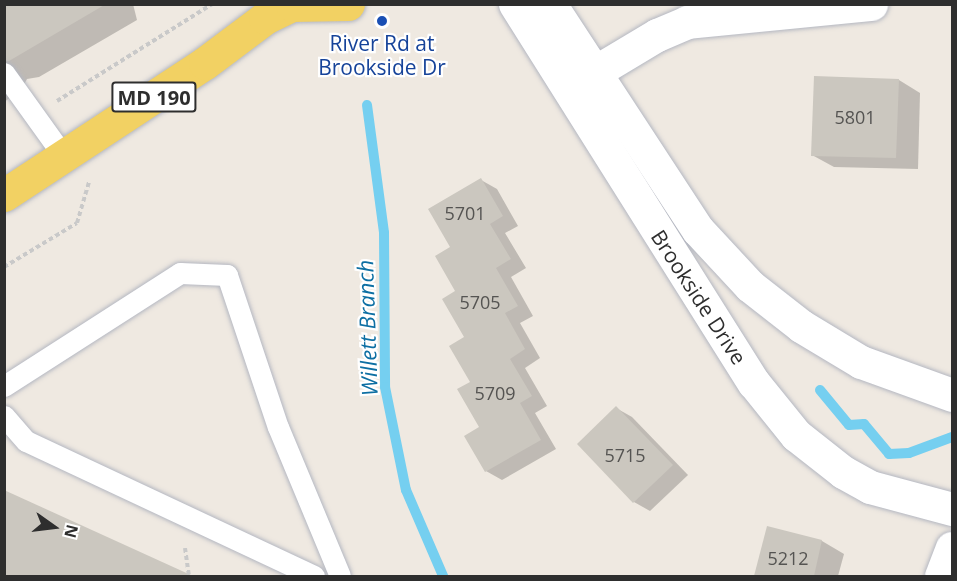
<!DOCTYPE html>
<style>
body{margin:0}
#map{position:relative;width:957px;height:581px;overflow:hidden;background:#efe9e1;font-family:"Open Sans",sans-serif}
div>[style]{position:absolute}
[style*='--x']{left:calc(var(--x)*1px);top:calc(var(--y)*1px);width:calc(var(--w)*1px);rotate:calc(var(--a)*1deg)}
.shadow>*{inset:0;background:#0003}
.stream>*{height:10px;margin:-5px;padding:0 5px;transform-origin:5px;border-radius:5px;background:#75cff0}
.building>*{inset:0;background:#cbc7bf}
.path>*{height:4px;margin-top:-2px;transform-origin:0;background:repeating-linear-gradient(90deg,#c9c9c9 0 4.5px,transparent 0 7.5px)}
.roads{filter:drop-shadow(0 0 2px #b4b7c1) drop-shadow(0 0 2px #b4b7c1)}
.service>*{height:21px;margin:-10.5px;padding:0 10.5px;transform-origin:10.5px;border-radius:10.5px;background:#fff}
.minor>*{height:33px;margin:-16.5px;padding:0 16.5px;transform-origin:16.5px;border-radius:16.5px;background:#fff}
.primary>*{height:33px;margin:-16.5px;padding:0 16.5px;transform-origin:16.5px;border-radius:16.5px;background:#f2d163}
.dots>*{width:16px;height:16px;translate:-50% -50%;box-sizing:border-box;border:3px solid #fff;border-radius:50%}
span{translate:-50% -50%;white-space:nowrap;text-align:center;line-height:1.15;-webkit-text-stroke:4.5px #fff;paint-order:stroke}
.number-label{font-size:18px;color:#555452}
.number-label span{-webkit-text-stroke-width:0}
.shield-label span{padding:2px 4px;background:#fff;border:2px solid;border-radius:4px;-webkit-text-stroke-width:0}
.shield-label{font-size:20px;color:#2e2e2e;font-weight:700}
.transit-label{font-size:21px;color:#164399}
.street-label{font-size:21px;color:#2e2e2e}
.water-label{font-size:22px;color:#0d6fa3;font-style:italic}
.frame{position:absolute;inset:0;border:6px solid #2e2e2e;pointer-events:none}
.north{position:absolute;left:24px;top:497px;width:60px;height:60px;-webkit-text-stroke:4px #fff;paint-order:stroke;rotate:104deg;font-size:16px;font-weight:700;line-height:24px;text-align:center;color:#2e2e2e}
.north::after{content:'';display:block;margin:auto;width:21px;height:27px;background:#2e2e2e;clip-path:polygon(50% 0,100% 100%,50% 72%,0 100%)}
</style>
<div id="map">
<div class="shadow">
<i style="clip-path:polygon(4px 4px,133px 4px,137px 20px,39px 77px,27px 79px,21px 90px,4px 102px)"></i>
<i style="clip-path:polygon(899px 80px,920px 93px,918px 169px,834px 167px,812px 155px)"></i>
<i style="clip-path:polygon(481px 180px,497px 189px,518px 226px,505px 233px,526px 268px,511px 277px,533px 316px,520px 323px,540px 358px,525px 368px,547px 406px,535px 413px,556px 449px,502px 480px,486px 471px,452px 248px)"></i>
<i style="clip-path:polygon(616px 408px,632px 417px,688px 475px,650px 511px,634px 502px,579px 444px)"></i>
<i style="clip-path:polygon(4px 491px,190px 576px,4px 576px)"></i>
<i style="clip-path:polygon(768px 528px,822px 541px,844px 554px,838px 576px,756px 576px)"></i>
</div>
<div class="stream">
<i style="--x:367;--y:105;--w:129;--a:82.4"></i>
<i style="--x:384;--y:233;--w:154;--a:89.6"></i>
<i style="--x:385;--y:387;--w:105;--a:78.5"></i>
<i style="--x:406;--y:490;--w:94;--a:66.7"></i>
<i style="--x:820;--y:390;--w:45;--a:50.4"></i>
<i style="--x:849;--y:425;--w:15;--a:-4"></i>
<i style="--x:864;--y:424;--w:39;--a:50"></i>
<i style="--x:889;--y:454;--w:20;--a:-3"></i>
<i style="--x:909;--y:453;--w:46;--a:-20.4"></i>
</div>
<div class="building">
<i style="clip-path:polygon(4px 4px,106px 4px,9px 61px,4px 61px)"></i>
<i style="clip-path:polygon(814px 76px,899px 79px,896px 158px,811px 156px)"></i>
<i style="clip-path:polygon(481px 178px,503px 216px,490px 224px,511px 259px,496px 268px,518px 306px,505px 313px,525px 349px,510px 359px,532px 396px,520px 403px,541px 440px,485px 472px,464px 436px,479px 427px,457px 389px,470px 382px,449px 346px,464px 337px,442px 299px,455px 291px,435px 256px,450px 247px,428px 209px)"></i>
<i style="clip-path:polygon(616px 406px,673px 465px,633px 503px,577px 444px)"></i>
<i style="clip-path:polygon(4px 490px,193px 576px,4px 576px)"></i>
<i style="clip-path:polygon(767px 526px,822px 540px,814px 576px,754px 576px)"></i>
</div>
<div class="path">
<i style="--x:57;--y:101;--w:183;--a:-32"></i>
<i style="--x:4;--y:267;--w:85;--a:-31.1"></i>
<i style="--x:77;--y:223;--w:43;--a:-73.7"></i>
<i style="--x:185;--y:548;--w:27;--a:82"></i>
</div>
<div class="roads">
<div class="service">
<i style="--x:4;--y:73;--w:101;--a:54.3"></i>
<i style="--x:4;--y:386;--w:209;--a:-32.7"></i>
<i style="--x:180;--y:273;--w:47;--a:2.4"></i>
<i style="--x:227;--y:275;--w:160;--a:71.5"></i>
<i style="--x:278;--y:427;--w:161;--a:67.4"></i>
<i style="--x:4;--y:416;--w:33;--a:49"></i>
<i style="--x:26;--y:441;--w:318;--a:25.1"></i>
</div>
<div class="minor">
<i style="--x:515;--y:4;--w:448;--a:57.8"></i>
<i style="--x:754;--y:383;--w:67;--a:51.1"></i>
<i style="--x:796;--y:435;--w:60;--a:38.2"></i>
<i style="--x:843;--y:472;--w:31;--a:29"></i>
<i style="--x:870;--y:487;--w:85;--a:15"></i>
<i style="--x:550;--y:4;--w:270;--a:56.8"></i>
<i style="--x:698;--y:230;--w:76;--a:47.1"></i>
<i style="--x:750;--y:286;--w:65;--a:38.1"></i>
<i style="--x:801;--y:326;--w:70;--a:31"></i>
<i style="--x:861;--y:362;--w:97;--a:19.9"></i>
<i style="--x:575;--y:84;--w:96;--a:-30.9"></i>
<i style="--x:657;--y:35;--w:33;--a:-23"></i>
<i style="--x:687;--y:22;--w:185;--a:-5.6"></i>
<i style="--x:941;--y:576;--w:30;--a:-69"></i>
</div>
<div class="primary">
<i style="--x:4;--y:195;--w:240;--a:-33.3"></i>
<i style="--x:205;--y:63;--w:75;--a:-36.9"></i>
<i style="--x:265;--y:18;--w:30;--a:-26"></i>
<i style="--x:292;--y:5;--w:56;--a:-1"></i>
</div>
</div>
<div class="dots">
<i style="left:382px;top:21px;background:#1a4fb4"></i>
</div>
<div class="number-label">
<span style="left:855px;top:117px">5801</span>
<span style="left:465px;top:213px">5701</span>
<span style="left:480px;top:302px">5705</span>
<span style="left:495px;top:393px">5709</span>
<span style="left:625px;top:455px">5715</span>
<span style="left:788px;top:558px">5212</span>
</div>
<div class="shield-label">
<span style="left:154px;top:97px">MD 190</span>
</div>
<div class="transit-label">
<span style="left:382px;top:55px">River Rd at<br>Brookside Dr</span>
</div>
<div class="street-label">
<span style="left:699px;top:297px;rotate:57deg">Brookside Drive</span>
</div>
<div class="water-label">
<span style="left:367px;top:328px;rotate:-92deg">Willett Branch</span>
</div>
<div class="frame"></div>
<div class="north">N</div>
</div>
